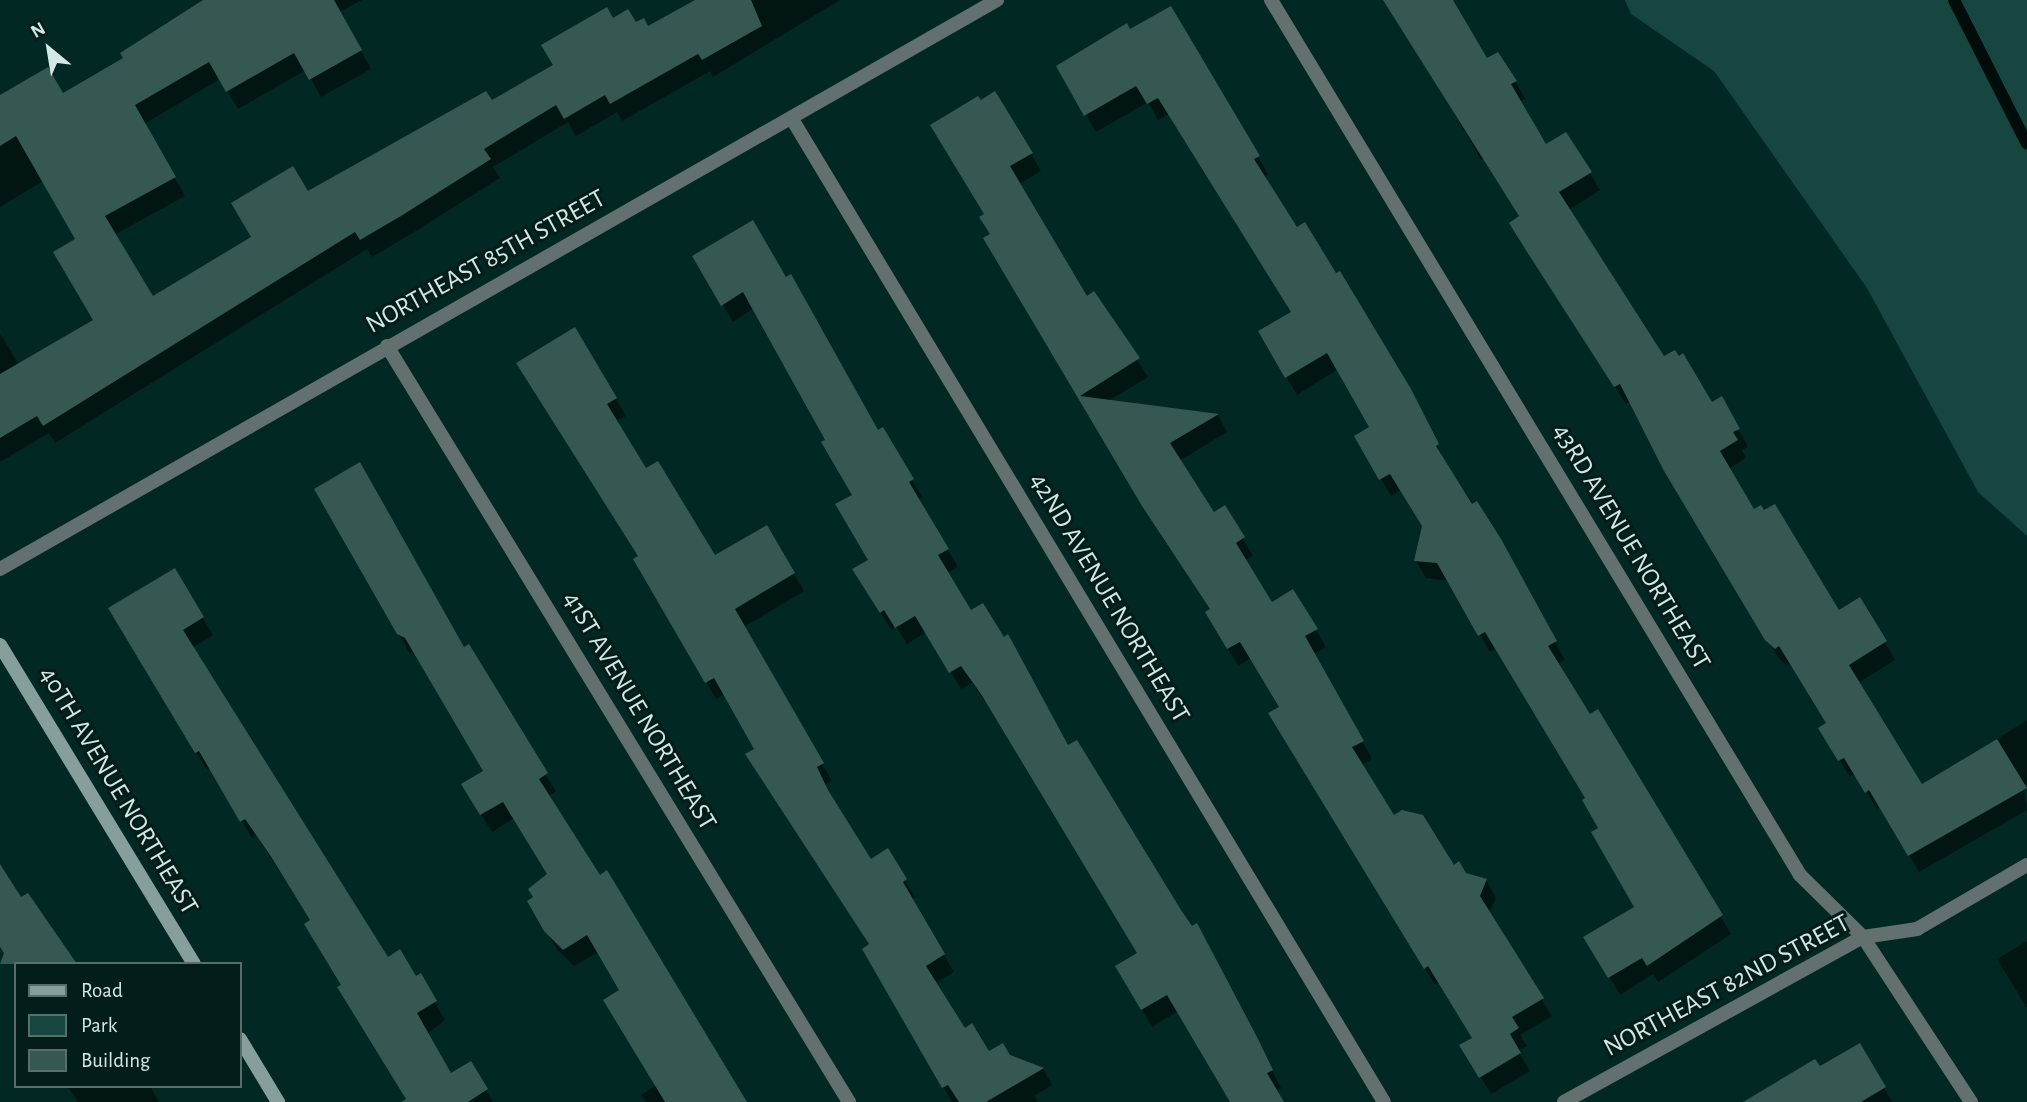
<!DOCTYPE html>
<style>
body{margin:0}
#map{position:relative;width:2027px;height:1102px;overflow:hidden;background:#022824;font-family:"Alegreya Sans",sans-serif}
div>[style]{position:absolute}
[style*='--x']{left:calc(var(--x)*1px);top:calc(var(--y)*1px);width:calc(var(--w)*1px);rotate:calc(var(--a)*1deg)}
.green>*{inset:0;background:#17453f}
.shadow>*{inset:0;background:#0007}
.stream>*{height:12px;margin:-6px;padding:0 6px;transform-origin:6px;border-radius:6px;background:#000d0b}
.building>*{inset:0;background:#355853}
.street>*{height:14px;margin:-7px;padding:0 7px;transform-origin:7px;border-radius:7px;background:#62716f}
.secondary>*{height:14px;margin:-7px;padding:0 7px;transform-origin:7px;border-radius:7px;background:#879f9c}
span{translate:-50% -50%;white-space:nowrap;text-align:center;line-height:1.15;-webkit-text-stroke:6px #031d1a;paint-order:stroke}
.street-label{font-size:26px;color:#d4e7e4}
.legend{position:absolute;left:14px;top:962px;width:228px;height:126px;box-sizing:border-box;background:#031d1a;border:2px solid #576e6b;margin:0;padding:9px 12px;list-style:none;font-size:21px;color:#d4e7e4}
.legend li{display:flex;align-items:center;gap:14px;height:35px}
.legend b{width:35px;border:2px solid #576e6b}
.north{position:absolute;left:14px;top:14px;width:70px;height:70px;-webkit-text-stroke:5px #031d1a;paint-order:stroke;rotate:330deg;font-size:19px;font-weight:700;line-height:28px;text-align:center;color:#d4e7e4}
.north::after{content:'';display:block;margin:auto;width:24px;height:32px;background:#d4e7e4;clip-path:polygon(50% 0,100% 100%,50% 72%,0 100%)}
</style>
<div id="map">
<div class="green">
<i style="clip-path:polygon(1625px 0,2027px 0,2027px 536px,1978px 492px,1867px 288px,1714px 71px,1631px 14px)"></i>
</div>
<div class="shadow">
<i style="clip-path:polygon(210px 0,362px 0,339px 12px,371px 69px,321px 97px,306px 70px,238px 109px,220px 79px,144px 124px,185px 196px,114px 235px,152px 299px,253px 238px,307px 193px,491px 103px,555px 66px,612px 20px,648px 28px,700px 0,840px 0,713px 77px,710px 71px,622px 121px,617px 112px,576px 136px,568px 122px,493px 167px,500px 178px,411px 234px,372px 257px,367px 249px,55px 443px,49px 433px,0 462px,0 333px,19px 365px,96px 321px,77px 239px,43px 181px,0 207px,0 97px,62px 95px,125px 59px,166px 28px,164px 24px)"></i>
<i style="clip-path:polygon(1389px 0,1451px 0,1487px 60px,1515px 81px,1525px 99px,1519px 102px,1546px 146px,1590px 173px,1600px 190px,1569px 210px,1663px 359px,1711px 404px,1721px 398px,1748px 447px,1742px 450px,1746px 458px,1728px 469px,1753px 512px,1838px 612px,1859px 599px,1895px 660px,1858px 683px,1922px 787px,2027px 720px,2027px 784px,2023px 786px,2027px 810px,1919px 872px,1880px 807px,1877px 809px,1855px 774px,1850px 777px,1820px 728px,1828px 723px,1791px 663px,1786px 665px,1778px 657px,1666px 470px,1630px 401px,1626px 404px,1541px 273px,1521px 216px,1485px 158px,1481px 160px)"></i>
<i style="clip-path:polygon(1171px 8px,1268px 174px,1263px 177px,1420px 408px,1445px 463px,1510px 559px,1565px 660px,1557px 664px,1589px 717px,1598px 712px,1731px 934px,1658px 982px,1653px 974px,1620px 995px,1586px 938px,1636px 908px,1587px 799px,1496px 648px,1490px 652px,1449px 581px,1426px 578px,1416px 561px,1424px 527px,1401px 490px,1391px 496px,1356px 437px,1372px 427px,1338px 369px,1297px 395px,1260px 332px,1293px 313px,1169px 114px,1158px 120px,1148px 102px,1096px 132px,1058px 67px)"></i>
<i style="clip-path:polygon(995px 93px,1041px 171px,1019px 184px,1087px 298px,1094px 294px,1148px 377px,1108px 401px,1218px 415px,1227px 432px,1179px 461px,1213px 515px,1224px 508px,1253px 556px,1245px 560px,1272px 604px,1316px 630px,1326px 647px,1314px 654px,1372px 759px,1361px 765px,1393px 818px,1465px 875px,1486px 880px,1496px 898px,1489px 914px,1552px 1016px,1520px 1035px,1527px 1046px,1518px 1051px,1530px 1071px,1491px 1094px,1462px 1046px,1474px 1039px,1440px 982px,1435px 985px,1280px 731px,1281px 708px,1251px 658px,1238px 666px,1207px 612px,1212px 610px,1174px 549px,1171px 551px,985px 239px,992px 235px,986px 215px)"></i>
<i style="clip-path:polygon(752px 222px,877px 432px,882px 429px,922px 497px,918px 500px,958px 567px,947px 573px,971px 613px,1191px 928px,1207px 943px,1281px 1088px,1276px 1091px,1282px 1102px,1232px 1102px,1178px 1011px,1152px 1027px,1117px 967px,1139px 954px,993px 712px,972px 683px,961px 689px,926px 632px,907px 644px,896px 626px,891px 629px,865px 587px,870px 561px,854px 495px,754px 308px,733px 322px,695px 257px)"></i>
<i style="clip-path:polygon(574px 330px,626px 416px,616px 421px,645px 470px,715px 557px,794px 574px,804px 591px,744px 627px,832px 781px,825px 785px,870px 861px,887px 851px,915px 897px,911px 900px,954px 972px,935px 983px,964px 1031px,988px 1053px,1043px 1069px,1052px 1085px,1034px 1096px,1038px 1102px,952px 1102px,864px 949px,870px 946px,725px 694px,716px 699px,635px 559px,640px 556px,528px 380px)"></i>
<i style="clip-path:polygon(316px 490px,463px 650px,556px 791px,548px 796px,744px 1102px,646px 1102px,641px 1095px,657px 1085px,621px 990px,598px 952px,574px 966px,556px 948px,529px 901px,549px 875px,514px 818px,492px 832px,473px 802px,485px 771px,417px 655px,409px 652px)"></i>
<i style="clip-path:polygon(174px 570px,213px 635px,192px 648px,387px 959px,415px 978px,420px 976px,445px 1020px,427px 1034px,450px 1075px,470px 1064px,493px 1102px,409px 1102px,312px 921px,256px 835px,252px 838px,210px 768px,207px 770px,110px 609px)"></i>
<i style="clip-path:polygon(2027px 941px,2027px 1008px,1997px 959px)"></i>
<i style="clip-path:polygon(1860px 1046px,1892px 1102px,1751px 1102px,1819px 1069px)"></i>
<i style="clip-path:polygon(67px 1086px,150px 1086px,159px 1102px,78px 1102px)"></i>
</div>
<div class="stream">
<i style="--x:1954;--y:0;--w:161;--a:63.1"></i>
</div>
<div class="building">
<i style="clip-path:polygon(203px 0,334px 0,362px 50px,309px 80px,294px 53px,226px 92px,209px 62px,135px 105px,176px 177px,105px 216px,153px 296px,251px 237px,231px 203px,293px 166px,308px 191px,486px 91px,492px 100px,553px 65px,541px 45px,607px 7px,613px 18px,628px 9px,636px 22px,644px 18px,648px 26px,695px 0,751px 0,762px 26px,702px 60px,698px 54px,610px 104px,605px 95px,564px 119px,556px 105px,484px 149px,491px 159px,401px 216px,360px 240px,355px 232px,43px 426px,37px 416px,0 438px,0 374px,93px 320px,53px 252px,75px 239px,16px 136px,0 146px,0 95px,48px 67px,63px 93px,123px 58px,120px 53px)"></i>
<i style="clip-path:polygon(1383px 0,1453px 0,1487px 58px,1498px 52px,1517px 81px,1511px 84px,1546px 144px,1566px 132px,1592px 172px,1559px 192px,1664px 356px,1675px 350px,1679px 356px,1683px 353px,1712px 402px,1722px 396px,1740px 429px,1733px 432px,1738px 440px,1720px 451px,1754px 509px,1761px 505px,1764px 510px,1775px 504px,1839px 610px,1860px 597px,1887px 641px,1849px 665px,1922px 784px,1997px 739px,2027px 788px,1908px 856px,1869px 790px,1865px 793px,1844px 758px,1838px 761px,1818px 728px,1826px 723px,1779px 646px,1775px 649px,1765px 640px,1664px 471px,1620px 384px,1614px 387px,1529px 255px,1509px 223px,1519px 216px)"></i>
<i style="clip-path:polygon(1171px 6px,1260px 156px,1254px 159px,1297px 227px,1305px 222px,1336px 273px,1340px 271px,1411px 389px,1439px 444px,1436px 446px,1472px 504px,1477px 501px,1501px 539px,1557px 641px,1548px 646px,1590px 714px,1598px 709px,1723px 915px,1647px 966px,1642px 958px,1608px 978px,1583px 937px,1634px 907px,1591px 832px,1598px 828px,1582px 800px,1585px 798px,1485px 632px,1478px 636px,1437px 563px,1414px 561px,1422px 526px,1390px 474px,1379px 480px,1354px 436px,1369px 427px,1327px 353px,1285px 378px,1258px 331px,1291px 312px,1158px 98px,1147px 104px,1136px 86px,1084px 116px,1056px 66px,1127px 23px,1130px 29px)"></i>
<i style="clip-path:polygon(995px 91px,1033px 153px,1010px 166px,1087px 296px,1094px 291px,1140px 358px,1080px 396px,1219px 414px,1170px 443px,1214px 512px,1225px 505px,1245px 537px,1236px 543px,1272px 602px,1293px 589px,1318px 629px,1305px 636px,1364px 741px,1352px 747px,1394px 815px,1402px 810px,1423px 815px,1454px 865px,1459px 861px,1466px 873px,1487px 879px,1480px 896px,1544px 998px,1512px 1017px,1519px 1028px,1510px 1034px,1521px 1053px,1479px 1078px,1459px 1045px,1472px 1038px,1428px 966px,1424px 969px,1268px 713px,1279px 707px,1240px 642px,1227px 649px,1205px 612px,1210px 609px,1142px 506px,983px 238px,990px 234px,979px 217px,984px 214px,930px 125px,978px 96px,981px 100px)"></i>
<i style="clip-path:polygon(753px 220px,786px 277px,791px 274px,878px 430px,883px 427px,914px 479px,909px 482px,949px 549px,938px 555px,971px 610px,983px 603px,1004px 637px,1008px 634px,1068px 745px,1077px 740px,1181px 910px,1192px 926px,1197px 923px,1257px 1037px,1273px 1070px,1267px 1073px,1284px 1102px,1230px 1102px,1167px 995px,1141px 1010px,1115px 966px,1137px 953px,981px 694px,961px 666px,949px 673px,915px 616px,895px 628px,884px 610px,880px 613px,852px 569px,868px 560px,835px 504px,852px 495px,821px 442px,825px 440px,743px 292px,721px 306px,692px 256px)"></i>
<i style="clip-path:polygon(575px 327px,617px 398px,607px 404px,646px 468px,658px 461px,715px 555px,767px 525px,795px 573px,735px 609px,824px 763px,817px 767px,828px 790px,871px 859px,888px 848px,907px 879px,903px 882px,945px 954px,926px 966px,965px 1028px,972px 1023px,989px 1051px,1003px 1043px,1010px 1055px,1044px 1068px,986px 1102px,959px 1102px,948px 1085px,942px 1088px,862px 949px,869px 944px,745px 754px,754px 749px,714px 678px,705px 683px,633px 559px,638px 556px,516px 363px)"></i>
<i style="clip-path:polygon(360px 462px,464px 647px,469px 644px,548px 773px,539px 779px,600px 875px,607px 870px,747px 1102px,665px 1102px,603px 1000px,619px 990px,587px 935px,563px 950px,544px 931px,527px 901px,533px 897px,528px 889px,547px 874px,503px 802px,480px 815px,461px 784px,483px 771px,405px 638px,397px 634px,314px 489px)"></i>
<i style="clip-path:polygon(175px 568px,204px 617px,183px 630px,388px 957px,400px 949px,416px 976px,421px 973px,437px 1001px,417px 1013px,451px 1073px,471px 1061px,488px 1089px,468px 1102px,401px 1102px,406px 1099px,337px 987px,341px 985px,304px 924px,310px 920px,270px 855px,245px 819px,240px 822px,199px 751px,195px 753px,108px 608px)"></i>
<i style="clip-path:polygon(0 864px,21px 897px,28px 893px,77px 964px,0 964px,4px 953px,0 947px)"></i>
<i style="clip-path:polygon(1860px 1043px,1886px 1087px,1861px 1102px,1743px 1102px,1815px 1059px,1820px 1066px)"></i>
</div>
<div class="street">
<i style="--x:1271;--y:0;--w:1022;--a:58.84"></i>
<i style="--x:1800;--y:875;--w:88;--a:44.5"></i>
<i style="--x:1863;--y:937;--w:197;--a:56.8"></i>
<i style="--x:792;--y:119;--w:1147;--a:58.94"></i>
<i style="--x:387;--y:346;--w:886;--a:58.57"></i>
<i style="--x:0;--y:569;--w:1148;--a:-29.71"></i>
<i style="--x:1564;--y:1102;--w:342;--a:-28.9"></i>
<i style="--x:1863;--y:937;--w:55;--a:-8.4"></i>
<i style="--x:1917;--y:929;--w:127;--a:-30.2"></i>
</div>
<div class="secondary">
<i style="--x:0;--y:645;--w:373;--a:58.7"></i>
<i style="--x:240;--y:1039;--w:74;--a:58.9"></i>
</div>
<div class="street-label">
<span style="left:486px;top:262px;rotate:-29deg">NORTHEAST 85TH STREET</span>
<span style="left:1631px;top:547px;rotate:59deg">43RD AVENUE NORTHEAST</span>
<span style="left:1109px;top:598px;rotate:59deg">42ND AVENUE NORTHEAST</span>
<span style="left:639px;top:711px;rotate:59deg">41ST AVENUE NORTHEAST</span>
<span style="left:118px;top:791px;rotate:59deg">40TH AVENUE NORTHEAST</span>
<span style="left:1727px;top:986px;rotate:-28deg">NORTHEAST 82ND STREET</span>
</div>
<ul class="legend">
<li><b style="height:9px;background:#879f9c"></b>Road</li>
<li><b style="height:19px;background:#17453f"></b>Park</li>
<li><b style="height:19px;background:#355853"></b>Building</li>
</ul>
<div class="north">N</div>
</div>
